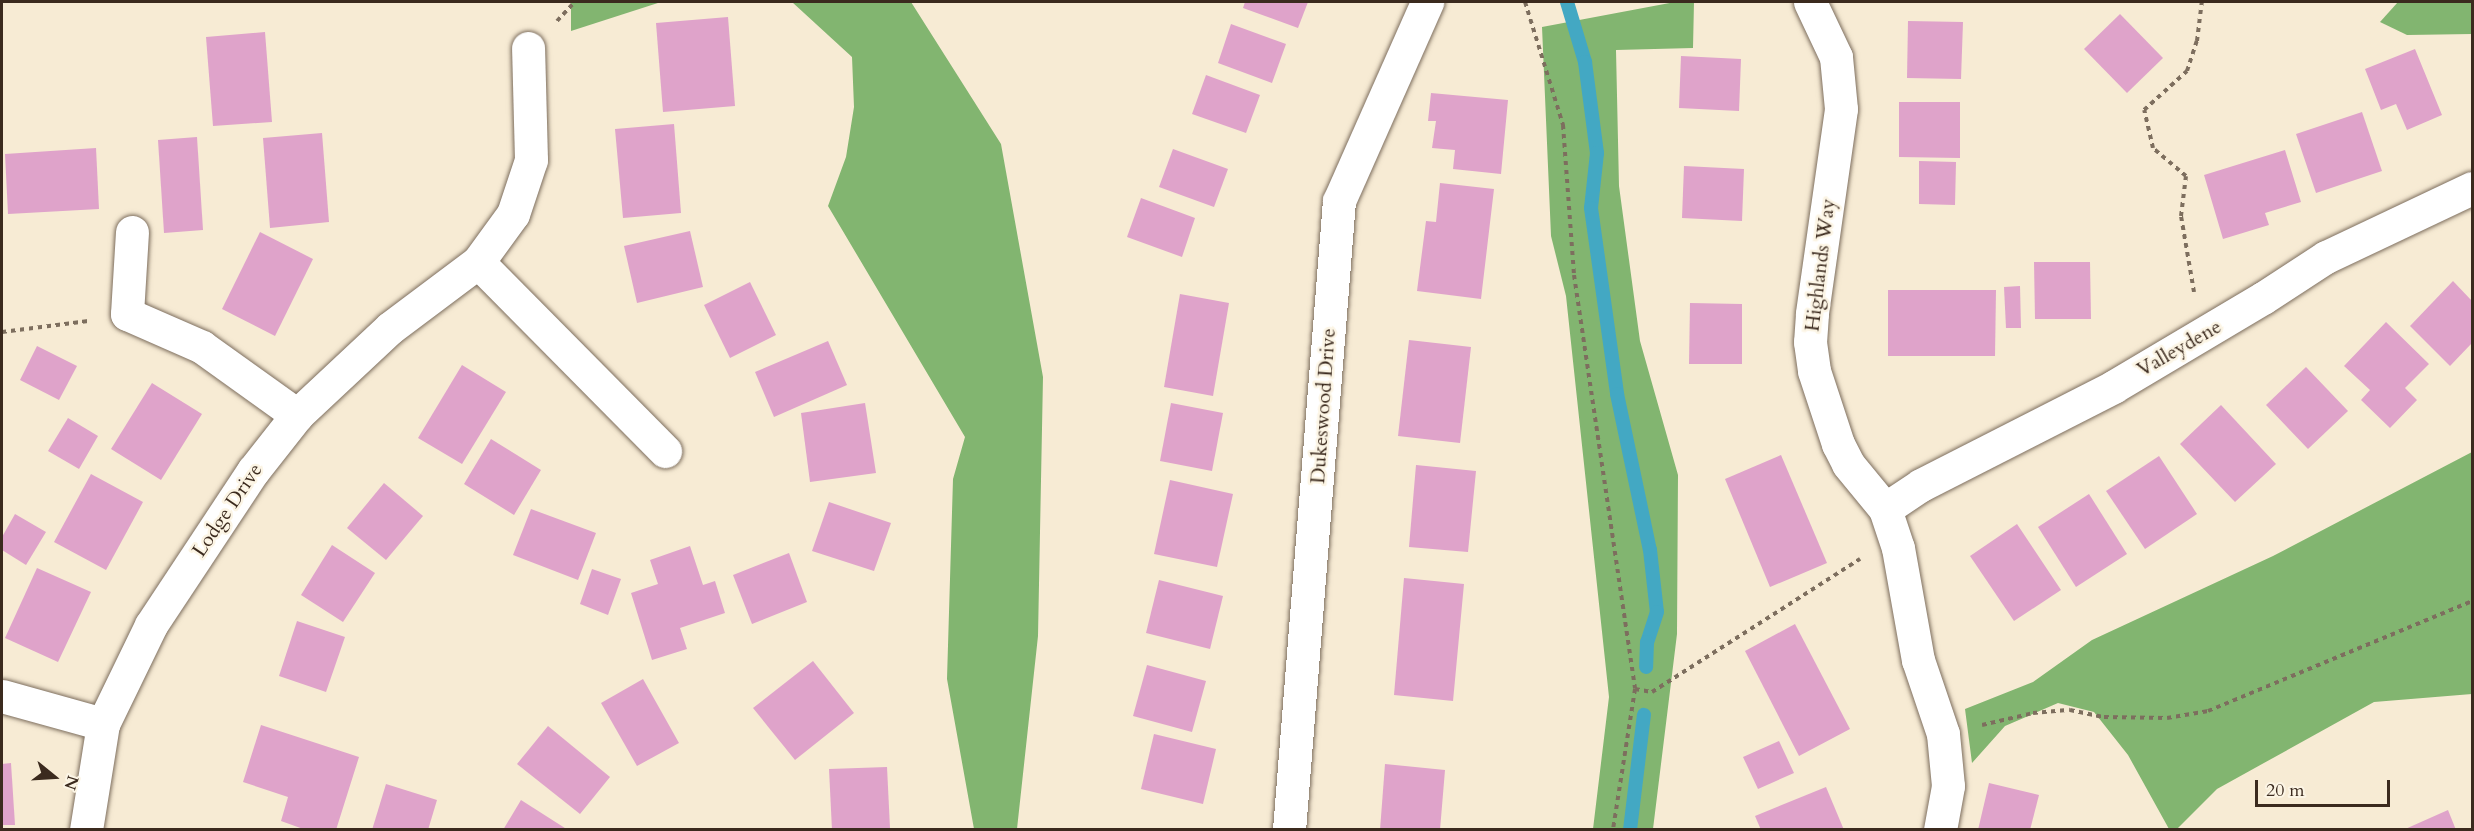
<!DOCTYPE html>
<style>
body{margin:0}
#map{position:relative;width:2474px;height:831px;overflow:hidden;background:#f7ebd4;font-family:Cardo,serif}
div>[style]{position:absolute}
[style*='--x']{left:calc(var(--x)*1px);top:calc(var(--y)*1px);width:calc(var(--w)*1px);rotate:calc(var(--a)*1deg)}
.forest>*{inset:0;background:#82b570}
.stream>*{height:14px;margin:-7px;padding:0 7px;transform-origin:7px;border-radius:7px;background:#43a8c3}
.building>*{inset:0;background:#dfa3ca}
.path>*{height:4px;margin-top:-2px;transform-origin:0;background:repeating-linear-gradient(90deg,#7d6e5e 0 4.5px,transparent 0 9px)}
.roads{filter:drop-shadow(0 0 2px #7d6e5e) drop-shadow(0 0 2px #7d6e5e)}
.street>*{height:33px;margin:-16.5px;padding:0 16.5px;transform-origin:16.5px;border-radius:16.5px;background:#fff}
span{translate:-50% -50%;white-space:nowrap;text-align:center;line-height:1.15;-webkit-text-stroke:5px #fcf5e5;paint-order:stroke}
.street-label{font-size:20px;color:#3b2a1e}
.frame{position:absolute;inset:0;border:3px solid #3b2a1e;pointer-events:none}
.north{position:absolute;left:24px;top:747px;width:60px;height:60px;-webkit-text-stroke:4px #fcf5e5;paint-order:stroke;rotate:108deg;font-size:16px;font-weight:700;line-height:24px;text-align:center;color:#3b2a1e}
.north::after{content:'';display:block;margin:auto;width:21px;height:27px;background:#3b2a1e;clip-path:polygon(50% 0,100% 100%,50% 72%,0 100%)}
.scale{position:absolute;left:2255px;top:780px;width:135px;height:27px;box-sizing:border-box;border:3px solid #3b2a1e;border-top:0;padding-left:8px;font-size:18px;line-height:21px;white-space:nowrap;color:#3b2a1e;-webkit-text-stroke:4px #fcf5e5;paint-order:stroke}
</style>
<div id="map">
<div class="forest">
<i style="clip-path:polygon(571px 2px,661px 2px,571px 31px)"></i>
<i style="clip-path:polygon(792px 2px,911px 2px,1001px 144px,1043px 377px,1038px 636px,1017px 829px,974px 829px,947px 679px,953px 479px,965px 437px,828px 206px,846px 157px,854px 107px,852px 57px)"></i>
<i style="clip-path:polygon(1675px 2px,1694px 2px,1693px 48px,1616px 50px,1619px 186px,1640px 341px,1678px 475px,1677px 634px,1653px 829px,1593px 829px,1609px 697px,1566px 296px,1551px 236px,1542px 27px)"></i>
<i style="clip-path:polygon(2398px 2px,2472px 2px,2472px 34px,2407px 35px,2380px 22px)"></i>
<i style="clip-path:polygon(2472px 452px,2472px 694px,2374px 702px,2217px 789px,2177px 829px,2169px 829px,2128px 755px,2094px 712px,2058px 703px,2005px 726px,1972px 763px,1965px 709px,2033px 682px,2092px 640px,2273px 556px)"></i>
</div>
<div class="stream">
<i style="--x:1567;--y:2;--w:63;--a:73.3"></i>
<i style="--x:1585;--y:62;--w:92;--a:82.5"></i>
<i style="--x:1597;--y:153;--w:55;--a:96.2"></i>
<i style="--x:1591;--y:208;--w:188;--a:82"></i>
<i style="--x:1617;--y:394;--w:159;--a:78.1"></i>
<i style="--x:1650;--y:550;--w:62;--a:83.6"></i>
<i style="--x:1657;--y:612;--w:32;--a:108"></i>
<i style="--x:1647;--y:642;--w:25;--a:92"></i>
<i style="--x:1630;--y:830;--w:116;--a:-83.1"></i>
</div>
<div class="building">
<i style="clip-path:polygon(1245px 2px,1308px 2px,1298px 28px,1243px 8px)"></i>
<i style="clip-path:polygon(2120px 14px,2163px 58px,2127px 93px,2084px 49px)"></i>
<i style="clip-path:polygon(728px 17px,735px 106px,663px 112px,656px 23px)"></i>
<i style="clip-path:polygon(1908px 21px,1963px 22px,1961px 79px,1907px 78px)"></i>
<i style="clip-path:polygon(1231px 24px,1286px 44px,1272px 83px,1218px 63px)"></i>
<i style="clip-path:polygon(265px 32px,272px 122px,213px 126px,206px 37px)"></i>
<i style="clip-path:polygon(2415px 49px,2442px 115px,2407px 130px,2396px 104px,2381px 110px,2365px 69px)"></i>
<i style="clip-path:polygon(1681px 56px,1741px 59px,1739px 111px,1679px 108px)"></i>
<i style="clip-path:polygon(1206px 75px,1260px 95px,1246px 133px,1192px 114px)"></i>
<i style="clip-path:polygon(1431px 93px,1508px 100px,1501px 174px,1453px 169px,1455px 150px,1432px 148px,1436px 121px,1428px 121px)"></i>
<i style="clip-path:polygon(1899px 102px,1960px 102px,1960px 158px,1899px 157px)"></i>
<i style="clip-path:polygon(2362px 112px,2382px 171px,2316px 193px,2296px 134px)"></i>
<i style="clip-path:polygon(674px 124px,681px 213px,623px 218px,615px 129px)"></i>
<i style="clip-path:polygon(322px 133px,329px 222px,270px 228px,263px 138px)"></i>
<i style="clip-path:polygon(197px 137px,203px 230px,164px 233px,158px 140px)"></i>
<i style="clip-path:polygon(96px 148px,99px 209px,8px 214px,5px 154px)"></i>
<i style="clip-path:polygon(1173px 149px,1228px 169px,1214px 207px,1159px 187px)"></i>
<i style="clip-path:polygon(2285px 150px,2301px 202px,2265px 213px,2269px 225px,2223px 239px,2204px 175px)"></i>
<i style="clip-path:polygon(1919px 161px,1956px 162px,1955px 205px,1919px 204px)"></i>
<i style="clip-path:polygon(1684px 166px,1744px 169px,1742px 221px,1682px 218px)"></i>
<i style="clip-path:polygon(1440px 183px,1494px 189px,1481px 299px,1417px 291px,1426px 221px,1436px 222px)"></i>
<i style="clip-path:polygon(1141px 198px,1195px 218px,1182px 257px,1127px 237px)"></i>
<i style="clip-path:polygon(690px 231px,703px 287px,637px 303px,624px 246px)"></i>
<i style="clip-path:polygon(260px 232px,313px 259px,275px 336px,222px 309px)"></i>
<i style="clip-path:polygon(2034px 262px,2090px 262px,2091px 319px,2035px 319px)"></i>
<i style="clip-path:polygon(2453px 281px,2472px 301px,2472px 343px,2450px 366px,2410px 326px)"></i>
<i style="clip-path:polygon(750px 282px,776px 335px,730px 358px,704px 305px)"></i>
<i style="clip-path:polygon(2020px 286px,2021px 328px,2006px 328px,2004px 287px)"></i>
<i style="clip-path:polygon(1888px 290px,1996px 290px,1995px 356px,1888px 356px)"></i>
<i style="clip-path:polygon(1180px 294px,1229px 303px,1213px 396px,1164px 387px)"></i>
<i style="clip-path:polygon(1690px 303px,1742px 304px,1742px 364px,1689px 364px)"></i>
<i style="clip-path:polygon(2386px 322px,2429px 364px,2405px 388px,2417px 400px,2390px 428px,2361px 400px,2370px 390px,2344px 366px)"></i>
<i style="clip-path:polygon(1409px 340px,1471px 347px,1460px 443px,1398px 436px)"></i>
<i style="clip-path:polygon(828px 341px,847px 385px,774px 417px,755px 372px)"></i>
<i style="clip-path:polygon(37px 346px,77px 366px,59px 400px,20px 380px)"></i>
<i style="clip-path:polygon(462px 365px,506px 392px,462px 464px,418px 438px)"></i>
<i style="clip-path:polygon(2306px 367px,2348px 411px,2308px 449px,2266px 405px)"></i>
<i style="clip-path:polygon(152px 383px,202px 414px,161px 480px,111px 449px)"></i>
<i style="clip-path:polygon(865px 403px,876px 473px,810px 482px,801px 413px)"></i>
<i style="clip-path:polygon(1171px 403px,1223px 413px,1212px 471px,1160px 461px)"></i>
<i style="clip-path:polygon(2221px 405px,2276px 464px,2235px 502px,2180px 444px)"></i>
<i style="clip-path:polygon(68px 418px,98px 436px,79px 469px,48px 451px)"></i>
<i style="clip-path:polygon(491px 439px,541px 470px,514px 515px,464px 484px)"></i>
<i style="clip-path:polygon(1781px 455px,1827px 563px,1770px 587px,1725px 479px)"></i>
<i style="clip-path:polygon(2159px 456px,2197px 514px,2145px 549px,2106px 491px)"></i>
<i style="clip-path:polygon(1416px 465px,1476px 471px,1468px 552px,1409px 547px)"></i>
<i style="clip-path:polygon(91px 474px,143px 502px,106px 570px,54px 542px)"></i>
<i style="clip-path:polygon(1170px 480px,1233px 494px,1217px 567px,1154px 554px)"></i>
<i style="clip-path:polygon(384px 483px,423px 516px,386px 560px,347px 528px)"></i>
<i style="clip-path:polygon(2089px 494px,2127px 554px,2076px 587px,2038px 527px)"></i>
<i style="clip-path:polygon(829px 502px,891px 523px,874px 571px,812px 551px)"></i>
<i style="clip-path:polygon(531px 509px,596px 533px,578px 580px,513px 555px)"></i>
<i style="clip-path:polygon(15px 514px,46px 532px,26px 565px,2px 550px,2px 537px)"></i>
<i style="clip-path:polygon(2017px 524px,2061px 590px,2014px 621px,1970px 556px)"></i>
<i style="clip-path:polygon(332px 545px,375px 573px,343px 622px,301px 595px)"></i>
<i style="clip-path:polygon(690px 546px,703px 585px,715px 581px,725px 613px,680px 628px,687px 649px,652px 660px,631px 593px,658px 584px,650px 560px)"></i>
<i style="clip-path:polygon(789px 553px,807px 602px,752px 624px,733px 575px)"></i>
<i style="clip-path:polygon(37px 568px,91px 592px,58px 662px,5px 638px)"></i>
<i style="clip-path:polygon(592px 569px,621px 579px,608px 615px,580px 604px)"></i>
<i style="clip-path:polygon(1404px 578px,1464px 584px,1453px 701px,1394px 695px)"></i>
<i style="clip-path:polygon(1159px 580px,1223px 596px,1210px 649px,1146px 633px)"></i>
<i style="clip-path:polygon(297px 621px,345px 637px,326px 692px,279px 676px)"></i>
<i style="clip-path:polygon(1795px 624px,1850px 729px,1799px 756px,1745px 651px)"></i>
<i style="clip-path:polygon(813px 661px,854px 713px,795px 760px,753px 708px)"></i>
<i style="clip-path:polygon(1147px 665px,1206px 681px,1192px 732px,1133px 716px)"></i>
<i style="clip-path:polygon(643px 679px,679px 743px,637px 766px,601px 703px)"></i>
<i style="clip-path:polygon(261px 725px,359px 757px,336px 830px,306px 830px,281px 821px,288px 797px,243px 782px)"></i>
<i style="clip-path:polygon(548px 726px,610px 777px,580px 814px,517px 764px)"></i>
<i style="clip-path:polygon(1154px 734px,1216px 749px,1203px 804px,1141px 789px)"></i>
<i style="clip-path:polygon(1779px 741px,1794px 773px,1758px 789px,1743px 757px)"></i>
<i style="clip-path:polygon(11px 763px,15px 825px,2px 825px,2px 764px)"></i>
<i style="clip-path:polygon(1385px 764px,1445px 770px,1440px 830px,1380px 830px)"></i>
<i style="clip-path:polygon(887px 767px,890px 828px,832px 830px,829px 769px)"></i>
<i style="clip-path:polygon(1989px 783px,2039px 795px,2030px 830px,1978px 830px)"></i>
<i style="clip-path:polygon(386px 784px,437px 800px,428px 830px,372px 830px)"></i>
<i style="clip-path:polygon(1826px 787px,1844px 830px,1761px 830px,1755px 816px)"></i>
<i style="clip-path:polygon(521px 800px,568px 830px,503px 830px)"></i>
<i style="clip-path:polygon(2448px 810px,2456px 830px,2403px 830px)"></i>
</div>
<div class="path">
<i style="--x:1525;--y:2;--w:129;--a:72.8"></i>
<i style="--x:1563;--y:125;--w:150;--a:85.8"></i>
<i style="--x:1574;--y:275;--w:418;--a:81.6"></i>
<i style="--x:1635;--y:689;--w:143;--a:98.9"></i>
<i style="--x:557;--y:21;--w:26;--a:-47"></i>
<i style="--x:2194;--y:292;--w:77;--a:-99.7"></i>
<i style="--x:2181;--y:216;--w:40;--a:-82.9"></i>
<i style="--x:2186;--y:176;--w:43;--a:-139.7"></i>
<i style="--x:2153;--y:148;--w:39;--a:-103"></i>
<i style="--x:2144;--y:110;--w:58;--a:-42.2"></i>
<i style="--x:2187;--y:71;--w:32;--a:-72"></i>
<i style="--x:2197;--y:41;--w:39;--a:-83"></i>
<i style="--x:2;--y:332;--w:87;--a:-7.3"></i>
<i style="--x:1635;--y:689;--w:17;--a:10"></i>
<i style="--x:1652;--y:692;--w:247;--a:-32.6"></i>
<i style="--x:1982;--y:725;--w:52;--a:-13.2"></i>
<i style="--x:2033;--y:713;--w:37;--a:-5"></i>
<i style="--x:2070;--y:710;--w:35;--a:12"></i>
<i style="--x:2104;--y:717;--w:63;--a:0.9"></i>
<i style="--x:2167;--y:718;--w:42;--a:-9.7"></i>
<i style="--x:2208;--y:711;--w:286;--a:-22.6"></i>
</div>
<div class="roads">
<div class="street">
<i style="--x:1810;--y:2;--w:61;--a:64.7"></i>
<i style="--x:1836;--y:57;--w:52;--a:84.5"></i>
<i style="--x:1841;--y:109;--w:207;--a:98.1"></i>
<i style="--x:1812;--y:314;--w:28;--a:94"></i>
<i style="--x:1810;--y:342;--w:29;--a:82"></i>
<i style="--x:1814;--y:371;--w:77;--a:71.8"></i>
<i style="--x:1838;--y:444;--w:22;--a:63"></i>
<i style="--x:1848;--y:464;--w:58;--a:50.6"></i>
<i style="--x:1885;--y:509;--w:41;--a:71.6"></i>
<i style="--x:1898;--y:548;--w:114;--a:79.9"></i>
<i style="--x:1918;--y:660;--w:78;--a:71.3"></i>
<i style="--x:1943;--y:734;--w:52;--a:84.5"></i>
<i style="--x:1948;--y:786;--w:45;--a:100.3"></i>
<i style="--x:132;--y:232;--w:82;--a:93.5"></i>
<i style="--x:127;--y:314;--w:82;--a:23.7"></i>
<i style="--x:202;--y:347;--w:117;--a:35.6"></i>
<i style="--x:478;--y:262;--w:266;--a:45.3"></i>
<i style="--x:1885;--y:509;--w:43;--a:-33.7"></i>
<i style="--x:1921;--y:485;--w:216;--a:-27"></i>
<i style="--x:2113;--y:387;--w:174;--a:-30.7"></i>
<i style="--x:2263;--y:298;--w:75;--a:-33.1"></i>
<i style="--x:2326;--y:257;--w:161;--a:-25.3"></i>
<i style="--x:2;--y:696;--w:105;--a:15.5"></i>
<i style="--x:86;--y:830;--w:107;--a:-80.9"></i>
<i style="--x:103;--y:724;--w:110;--a:-64.1"></i>
<i style="--x:151;--y:625;--w:185;--a:-56.5"></i>
<i style="--x:253;--y:471;--w:71;--a:-51.8"></i>
<i style="--x:297;--y:415;--w:127;--a:-43.1"></i>
<i style="--x:390;--y:328;--w:110;--a:-36.9"></i>
<i style="--x:478;--y:262;--w:59;--a:-53.9"></i>
<i style="--x:513;--y:214;--w:57;--a:-71.6"></i>
<i style="--x:531;--y:160;--w:112;--a:-91.5"></i>
<i style="--x:1289;--y:830;--w:631;--a:-85.46"></i>
<i style="--x:1339;--y:201;--w:218;--a:-66.1"></i>
</div>
</div>
<div class="street-label">
<span style="left:1820px;top:265px;rotate:-83deg">Highlands Way</span>
<span style="left:2179px;top:348px;rotate:-30deg">Valleydene</span>
<span style="left:1323px;top:406px;rotate:-86deg">Dukeswood Drive</span>
<span style="left:227px;top:510px;rotate:-56deg">Lodge Drive</span>
</div>
<div class="frame"></div>
<div class="north">N</div>
<div class="scale">20 m</div>
</div>
